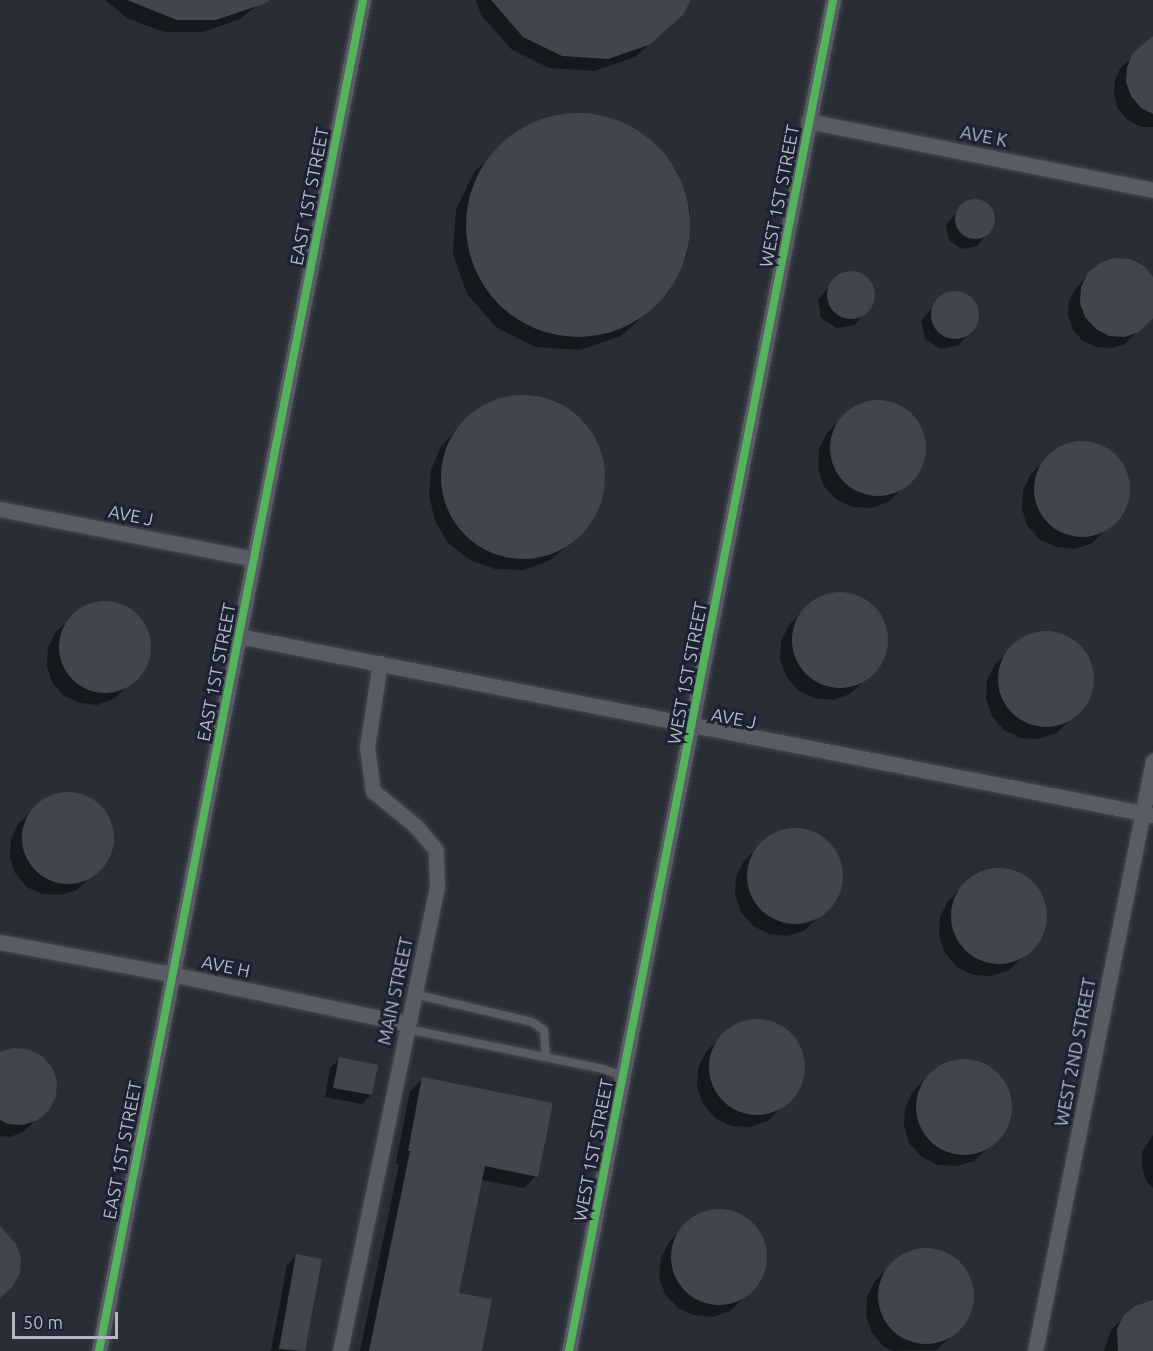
<!DOCTYPE html>
<style>
body{margin:0}
#map{position:relative;width:1153px;height:1351px;overflow:hidden;background:#292d36;font-family:Ubuntu,sans-serif}
div>[style]{position:absolute}
[style*='--x']{left:calc(var(--x)*1px);top:calc(var(--y)*1px);width:calc(var(--w)*1px);rotate:calc(var(--a)*1deg)}
.shadow>*{inset:0;background:#0007}
.building>*{inset:0;background:#42454d}
.round{border-radius:50%}
.roads{filter:drop-shadow(0 0 2px #45484f) drop-shadow(0 0 2px #45484f)}
.lane>*{height:8px;margin:-4px;padding:0 4px;transform-origin:4px;border-radius:4px;background:#595c64}
.street>*{height:15px;margin:-7.5px;padding:0 7.5px;transform-origin:7.5px;border-radius:7.5px;background:#595c64}
.cycleway>*{height:8px;margin:-4px;padding:0 4px;transform-origin:4px;border-radius:4px;background:#56b35d}
span{translate:-50% -50%;white-space:nowrap;text-align:center;line-height:1.15;-webkit-text-stroke:6px #1c2231;paint-order:stroke}
.street-label{font-size:18px;color:#b3b8c8}
.scale{position:absolute;left:12px;top:1312px;width:106px;height:27px;box-sizing:border-box;border:3px solid #b3b8c8;border-top:0;padding-left:8px;font-size:18px;line-height:21px;white-space:nowrap;color:#b3b8c8;-webkit-text-stroke:4px #1c2231;paint-order:stroke}
</style>
<div id="map">
<div class="shadow">
<i style="clip-path:polygon(105px 0,264px 0,240px 19px,203px 32px,164px 32px,127px 18px)"></i>
<i style="clip-path:polygon(476px 0,689px 0,669px 27px,635px 57px,594px 71px,549px 68px,511px 49px,481px 15px)"></i>
<i style="clip-path:polygon(1153px 42px,1153px 127px,1141px 127px,1128px 120px,1118px 109px,1114px 95px,1115px 80px,1121px 67px)"></i>
<i style="clip-path:polygon(563px 114px,608px 117px,646px 136px,676px 170px,690px 210px,687px 255px,668px 293px,621px 336px,580px 350px,535px 347px,497px 328px,467px 294px,453px 254px,456px 209px,475px 171px,522px 128px)"></i>
<i style="clip-path:polygon(979px 200px,992px 208px,995px 223px,977px 246px,962px 249px,949px 240px,946px 225px,964px 203px)"></i>
<i style="clip-path:polygon(856px 271px,871px 281px,875px 299px,855px 325px,837px 328px,821px 318px,818px 300px,838px 275px)"></i>
<i style="clip-path:polygon(1089px 274px,1153px 315px,1125px 344px,1112px 348px,1096px 347px,1083px 341px,1073px 330px,1068px 316px,1069px 301px,1076px 288px)"></i>
<i style="clip-path:polygon(960px 292px,975px 302px,979px 320px,959px 345px,941px 349px,925px 339px,921px 321px,942px 296px)"></i>
<i style="clip-path:polygon(520px 396px,546px 399px,569px 410px,588px 428px,600px 453px,604px 480px,598px 507px,584px 530px,571px 543px,549px 561px,523px 570px,495px 569px,470px 560px,448px 543px,435px 521px,429px 495px,431px 470px,441px 446px,472px 414px,495px 401px)"></i>
<i style="clip-path:polygon(871px 402px,890px 403px,906px 411px,918px 425px,924px 442px,923px 461px,915px 477px,888px 502px,871px 508px,852px 507px,836px 499px,823px 485px,818px 468px,819px 449px,827px 433px,840px 420px,854px 408px)"></i>
<i style="clip-path:polygon(1075px 442px,1094px 444px,1110px 451px,1123px 466px,1128px 482px,1127px 501px,1119px 517px,1092px 543px,1075px 549px,1056px 547px,1040px 540px,1027px 525px,1022px 509px,1023px 490px,1031px 474px,1044px 461px,1058px 448px)"></i>
<i style="clip-path:polygon(833px 593px,852px 595px,868px 602px,880px 617px,886px 633px,885px 652px,877px 668px,850px 694px,833px 700px,814px 698px,798px 690px,786px 676px,780px 660px,781px 641px,789px 625px,802px 612px,816px 599px)"></i>
<i style="clip-path:polygon(98px 603px,116px 604px,132px 611px,144px 625px,149px 641px,148px 659px,140px 674px,114px 699px,97px 705px,80px 703px,64px 696px,52px 682px,47px 666px,48px 648px,55px 633px,69px 620px,82px 608px)"></i>
<i style="clip-path:polygon(1040px 633px,1059px 634px,1075px 642px,1087px 656px,1093px 673px,1092px 691px,1084px 708px,1056px 733px,1039px 739px,1021px 738px,1004px 730px,992px 716px,986px 699px,987px 680px,995px 664px,1009px 651px,1023px 639px)"></i>
<i style="clip-path:polygon(61px 793px,79px 795px,95px 802px,106px 815px,112px 832px,111px 849px,103px 865px,77px 890px,60px 895px,42px 894px,27px 887px,15px 873px,10px 857px,11px 839px,18px 824px,32px 811px,45px 799px)"></i>
<i style="clip-path:polygon(789px 829px,807px 831px,823px 839px,836px 853px,841px 869px,840px 888px,832px 904px,805px 930px,788px 936px,769px 934px,753px 926px,741px 912px,735px 895px,736px 877px,744px 861px,757px 848px,772px 835px)"></i>
<i style="clip-path:polygon(992px 870px,1011px 871px,1027px 879px,1040px 893px,1046px 910px,1044px 929px,1037px 945px,1009px 970px,992px 976px,973px 975px,957px 967px,945px 953px,939px 936px,940px 917px,948px 901px,961px 888px,976px 876px)"></i>
<i style="clip-path:polygon(751px 1021px,769px 1022px,785px 1030px,798px 1044px,804px 1061px,802px 1080px,794px 1096px,767px 1121px,750px 1127px,731px 1126px,715px 1118px,703px 1104px,697px 1087px,698px 1068px,706px 1052px,719px 1039px,734px 1027px)"></i>
<i style="clip-path:polygon(0 1054px,48px 1109px,23px 1132px,10px 1137px,0 1136px)"></i>
<i style="clip-path:polygon(340px 1059px,371px 1095px,362px 1104px,325px 1097px,330px 1068px)"></i>
<i style="clip-path:polygon(957px 1060px,976px 1061px,992px 1069px,1004px 1083px,1010px 1100px,1009px 1119px,1001px 1135px,974px 1161px,957px 1166px,938px 1165px,922px 1157px,909px 1143px,904px 1126px,905px 1108px,913px 1091px,926px 1078px,940px 1066px)"></i>
<i style="clip-path:polygon(423px 1079px,536px 1176px,524px 1188px,481px 1180px,457px 1294px,480px 1351px,360px 1351px,399px 1164px,396px 1163px,410px 1091px)"></i>
<i style="clip-path:polygon(1153px 1135px,1153px 1188px,1146px 1181px,1142px 1167px,1142px 1152px)"></i>
<i style="clip-path:polygon(713px 1211px,732px 1212px,748px 1220px,760px 1234px,766px 1250px,765px 1269px,757px 1285px,730px 1311px,713px 1317px,694px 1315px,678px 1308px,665px 1294px,659px 1277px,661px 1258px,669px 1242px,682px 1229px,696px 1216px)"></i>
<i style="clip-path:polygon(920px 1250px,939px 1251px,955px 1259px,967px 1273px,973px 1290px,972px 1309px,964px 1325px,936px 1350px,893px 1351px,884px 1347px,872px 1333px,866px 1316px,867px 1297px,875px 1281px,888px 1268px,903px 1256px)"></i>
<i style="clip-path:polygon(296px 1256px,320px 1260px,304px 1351px,271px 1351px,287px 1265px)"></i>
<i style="clip-path:polygon(1153px 1303px,1153px 1351px,1104px 1351px,1111px 1330px,1124px 1317px)"></i>
</div>
<div class="building">
<i style="clip-path:polygon(127px 0,269px 0,269px 2px,216px 20px,177px 20px)"></i>
<i style="clip-path:polygon(491px 0,691px 0,683px 15px,649px 45px,608px 59px,562px 56px,523px 37px)"></i>
<i style="clip-path:polygon(1153px 36px,1153px 114px,1141px 108px,1131px 96px,1126px 82px,1127px 67px,1133px 53px)"></i>
<i class="round" style="left:466px;top:113px;width:224px;height:224px"></i>
<i class="round" style="left:955px;top:199px;width:40px;height:40px"></i>
<i style="clip-path:polygon(1114px 258px,1130px 259px,1144px 266px,1153px 277px,1153px 318px,1139px 332px,1125px 337px,1109px 336px,1096px 329px,1085px 317px,1080px 303px,1081px 287px,1088px 273px,1100px 263px)"></i>
<i class="round" style="left:827px;top:271px;width:48px;height:48px"></i>
<i class="round" style="left:931px;top:291px;width:48px;height:48px"></i>
<i class="round" style="left:441px;top:395px;width:164px;height:164px"></i>
<i class="round" style="left:830px;top:400px;width:96px;height:96px"></i>
<i class="round" style="left:1034px;top:441px;width:96px;height:96px"></i>
<i class="round" style="left:792px;top:592px;width:96px;height:96px"></i>
<i class="round" style="left:59px;top:601px;width:92px;height:92px"></i>
<i class="round" style="left:998px;top:631px;width:96px;height:96px"></i>
<i class="round" style="left:22px;top:792px;width:92px;height:92px"></i>
<i class="round" style="left:747px;top:828px;width:96px;height:96px"></i>
<i class="round" style="left:951px;top:868px;width:96px;height:96px"></i>
<i class="round" style="left:709px;top:1019px;width:96px;height:96px"></i>
<i style="clip-path:polygon(13px 1048px,28px 1049px,42px 1056px,52px 1067px,57px 1081px,56px 1097px,49px 1110px,38px 1120px,23px 1125px,8px 1124px,0 1120px,0 1052px)"></i>
<i style="clip-path:polygon(339px 1057px,378px 1065px,372px 1095px,333px 1088px)"></i>
<i class="round" style="left:916px;top:1059px;width:96px;height:96px"></i>
<i style="clip-path:polygon(422px 1077px,553px 1103px,538px 1177px,485px 1166px,459px 1293px,492px 1299px,482px 1351px,369px 1351px,410px 1151px,408px 1151px)"></i>
<i class="round" style="left:671px;top:1209px;width:96px;height:96px"></i>
<i style="clip-path:polygon(0 1226px,16px 1244px,21px 1258px,20px 1273px,13px 1286px,0 1298px)"></i>
<i class="round" style="left:878px;top:1248px;width:96px;height:96px"></i>
<i style="clip-path:polygon(296px 1254px,322px 1259px,305px 1351px,279px 1349px)"></i>
<i style="clip-path:polygon(1153px 1300px,1153px 1351px,1118px 1351px,1117px 1329px,1123px 1316px,1135px 1306px)"></i>
</div>
<div class="roads">
<div class="lane">
<i style="--x:414;--y:994;--w:121;--a:13.3"></i>
<i style="--x:532;--y:1022;--w:14;--a:34"></i>
<i style="--x:544;--y:1030;--w:27;--a:86"></i>
<i style="--x:407;--y:1029;--w:200;--a:11.5"></i>
<i style="--x:603;--y:1069;--w:21;--a:19"></i>
</div>
<div class="street">
<i style="--x:808;--y:121;--w:352;--a:11.3"></i>
<i style="--x:0;--y:509;--w:259;--a:11.1"></i>
<i style="--x:238;--y:636;--w:932;--a:11.07"></i>
<i style="--x:0;--y:942;--w:174;--a:10.6"></i>
<i style="--x:171;--y:974;--w:242;--a:11.9"></i>
<i style="--x:99;--y:1351;--w:1377;--a:-78.94"></i>
<i style="--x:340;--y:1351;--w:474;--a:-78.2"></i>
<i style="--x:437;--y:887;--w:37;--a:-92"></i>
<i style="--x:436;--y:850;--w:30;--a:-130"></i>
<i style="--x:417;--y:827;--w:57;--a:-140.7"></i>
<i style="--x:373;--y:791;--w:44;--a:-97.8"></i>
<i style="--x:367;--y:747;--w:85;--a:-81.2"></i>
<i style="--x:569;--y:1351;--w:1377;--a:-78.94"></i>
<i style="--x:1035;--y:1351;--w:602;--a:-78.69"></i>
</div>
</div>
<div class="cycleway">
<i style="--x:99;--y:1351;--w:1377;--a:-78.94"></i>
<i style="--x:569;--y:1351;--w:1377;--a:-78.94"></i>
</div>
<div class="street-label">
<span style="left:984px;top:136px;rotate:11deg">AVE K</span>
<span style="left:309px;top:196px;rotate:-79deg">EAST 1ST STREET</span>
<span style="left:779px;top:196px;rotate:-79deg">WEST 1ST STREET</span>
<span style="left:131px;top:515px;rotate:11deg">AVE J</span>
<span style="left:216px;top:672px;rotate:-79deg">EAST 1ST STREET</span>
<span style="left:687px;top:673px;rotate:-79deg">WEST 1ST STREET</span>
<span style="left:734px;top:718px;rotate:11deg">AVE J</span>
<span style="left:226px;top:966px;rotate:12deg">AVE H</span>
<span style="left:395px;top:991px;rotate:-78deg">MAIN STREET</span>
<span style="left:1075px;top:1052px;rotate:-79deg">WEST 2ND STREET</span>
<span style="left:122px;top:1150px;rotate:-79deg">EAST 1ST STREET</span>
<span style="left:593px;top:1150px;rotate:-79deg">WEST 1ST STREET</span>
</div>
<div class="scale">50 m</div>
</div>
